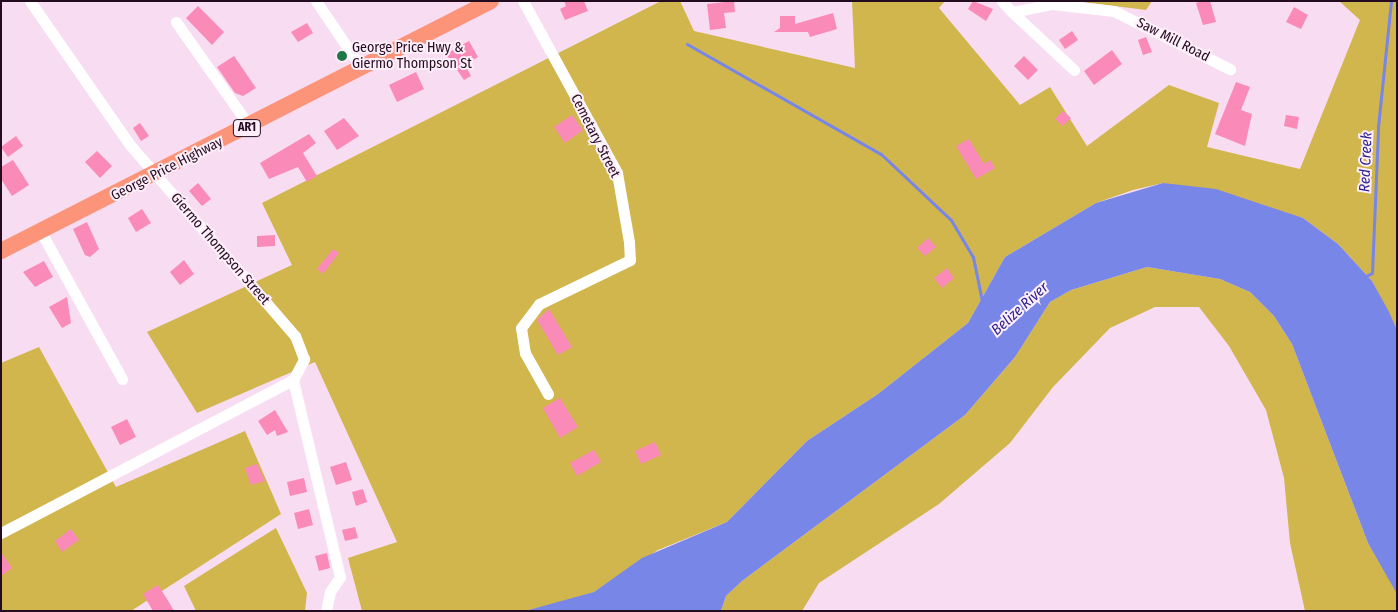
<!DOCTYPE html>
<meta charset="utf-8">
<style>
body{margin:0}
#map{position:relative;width:1398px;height:612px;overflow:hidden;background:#f8dcf1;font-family:"Fira Sans Condensed",sans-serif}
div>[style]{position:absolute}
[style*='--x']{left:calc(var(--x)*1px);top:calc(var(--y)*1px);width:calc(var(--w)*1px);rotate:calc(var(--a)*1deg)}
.green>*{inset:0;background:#d1b64d}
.water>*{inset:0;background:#7786e7}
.stream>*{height:3px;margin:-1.5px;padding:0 1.5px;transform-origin:1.5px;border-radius:1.5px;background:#7786e7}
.building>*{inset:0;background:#fa8ab8}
.minor>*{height:11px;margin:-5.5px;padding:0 5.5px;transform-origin:5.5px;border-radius:5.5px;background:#fff}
.highway>*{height:16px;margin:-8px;padding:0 8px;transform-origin:8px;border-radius:8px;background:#fc9479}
.dots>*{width:14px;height:14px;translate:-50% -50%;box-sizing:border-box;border:2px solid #fdeef9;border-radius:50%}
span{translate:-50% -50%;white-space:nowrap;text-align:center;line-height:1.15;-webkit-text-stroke:4px #fdeef9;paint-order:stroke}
.shield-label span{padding:1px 4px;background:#fdeef9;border:1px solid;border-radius:4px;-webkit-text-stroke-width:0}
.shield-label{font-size:12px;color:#240c20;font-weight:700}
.street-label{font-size:14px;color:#240c20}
.poi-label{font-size:14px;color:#240c20}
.left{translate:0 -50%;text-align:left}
.water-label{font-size:15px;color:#271e8f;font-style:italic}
.frame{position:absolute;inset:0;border:2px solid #240c20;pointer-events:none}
</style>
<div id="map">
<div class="green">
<i style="clip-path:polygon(661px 1px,680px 1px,694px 31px,855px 68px,852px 1px,945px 1px,939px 8px,1020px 105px,1050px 87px,1087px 146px,1169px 85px,1219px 103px,1207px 147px,1300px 169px,1360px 20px,1339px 1px,1397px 1px,1397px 330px,1372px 281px,1338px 244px,1303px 218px,1163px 183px,1133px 190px,1096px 203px,1005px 257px,968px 323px,878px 394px,807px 441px,727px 522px,658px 550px,594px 592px,571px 600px,525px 611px,362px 611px,348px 558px,397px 542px,315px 362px,197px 413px,147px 332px,292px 265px,262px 203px)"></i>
<i style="clip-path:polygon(1075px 1px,1152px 1px,1146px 10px)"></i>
<i style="clip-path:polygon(1147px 267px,1220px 279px,1250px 292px,1274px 316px,1292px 344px,1368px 543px,1396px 590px,1397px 611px,1305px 611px,1290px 543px,1284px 478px,1266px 410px,1229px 346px,1199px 307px,1155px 307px,1110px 328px,1053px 387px,1010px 443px,939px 504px,819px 583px,802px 611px,721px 611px,726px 596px,742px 581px,965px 415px,1015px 357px,1050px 302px,1071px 290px)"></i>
<i style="clip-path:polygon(39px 347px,116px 487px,245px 431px,281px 514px,131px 611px,1px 611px,1px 363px)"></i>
<i style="clip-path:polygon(276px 528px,307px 593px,305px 611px,196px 611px,184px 586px)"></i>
</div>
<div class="water">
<i style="clip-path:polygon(1163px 183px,1216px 189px,1303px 218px,1338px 244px,1372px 281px,1389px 312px,1397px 330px,1397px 594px,1368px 543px,1292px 344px,1274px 316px,1250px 292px,1220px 279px,1147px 267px,1071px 290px,1050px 302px,1015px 357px,965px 415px,742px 581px,726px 596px,721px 611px,525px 611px,594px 592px,642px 558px,727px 522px,807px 441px,878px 394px,968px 323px,1005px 257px,1096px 203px)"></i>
</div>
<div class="stream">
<i style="--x:687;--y:44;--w:223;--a:29.6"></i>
<i style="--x:881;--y:154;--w:96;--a:43.3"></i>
<i style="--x:951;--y:220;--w:43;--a:59.3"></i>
<i style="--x:973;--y:257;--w:45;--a:78.4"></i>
<i style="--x:1364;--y:277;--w:9;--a:-27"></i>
<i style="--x:1372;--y:273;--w:146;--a:-87.6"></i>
<i style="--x:1378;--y:127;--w:127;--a:-84.1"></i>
</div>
<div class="building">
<i style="clip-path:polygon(564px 1px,584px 1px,588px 11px,565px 20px,560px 9px,566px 6px)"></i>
<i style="clip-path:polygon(734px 1px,735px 12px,724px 13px,726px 28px,710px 30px,707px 4px)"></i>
<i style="clip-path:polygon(973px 1px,993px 9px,986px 21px,968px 9px)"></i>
<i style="clip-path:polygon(1202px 1px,1210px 1px,1216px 22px,1203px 25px,1196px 3px)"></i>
<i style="clip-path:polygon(198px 6px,224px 32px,212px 45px,186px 18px)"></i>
<i style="clip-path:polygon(1294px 7px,1308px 15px,1301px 29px,1286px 22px)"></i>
<i style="clip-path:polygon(833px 13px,837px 29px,810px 37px,808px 32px,774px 32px,780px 28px,780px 16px,795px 16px,795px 24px)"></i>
<i style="clip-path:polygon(307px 23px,313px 33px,298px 42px,291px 32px)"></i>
<i style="clip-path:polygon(1072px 31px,1078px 40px,1065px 49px,1059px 40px)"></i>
<i style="clip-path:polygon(1146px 37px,1152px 52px,1143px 55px,1138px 40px)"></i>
<i style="clip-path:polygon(469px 41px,478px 57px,465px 65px,471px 76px,464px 80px,446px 54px)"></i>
<i style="clip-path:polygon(1112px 50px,1122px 64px,1094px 85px,1084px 71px)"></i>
<i style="clip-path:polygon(234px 56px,256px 88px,243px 96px,235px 93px,217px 67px)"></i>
<i style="clip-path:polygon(1024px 56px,1038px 70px,1028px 80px,1014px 66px)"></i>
<i style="clip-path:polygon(416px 72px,424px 89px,397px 102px,389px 85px)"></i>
<i style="clip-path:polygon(1236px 82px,1250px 87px,1241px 110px,1252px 114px,1245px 146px,1215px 134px)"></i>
<i style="clip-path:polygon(1063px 111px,1071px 118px,1063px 126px,1055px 119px)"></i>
<i style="clip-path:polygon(572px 115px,583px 130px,565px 143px,554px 127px)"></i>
<i style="clip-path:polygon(1286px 115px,1299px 117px,1297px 129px,1284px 126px)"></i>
<i style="clip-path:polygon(344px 118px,359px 136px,337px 150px,324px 131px)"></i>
<i style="clip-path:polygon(140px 123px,149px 136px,141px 141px,133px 128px)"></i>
<i style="clip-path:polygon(309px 134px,316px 143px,303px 153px,317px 176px,307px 182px,298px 167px,269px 179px,260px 163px)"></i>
<i style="clip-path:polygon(16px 136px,23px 146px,8px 157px,1px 147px)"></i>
<i style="clip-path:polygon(969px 139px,984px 164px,990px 160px,995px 168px,976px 179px,956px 146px)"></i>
<i style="clip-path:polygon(97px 151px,112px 166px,100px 178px,85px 162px)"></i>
<i style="clip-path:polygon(13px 160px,29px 185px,12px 196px,1px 179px,1px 167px)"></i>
<i style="clip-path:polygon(198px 183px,211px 199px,202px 206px,189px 191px)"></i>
<i style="clip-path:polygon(142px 209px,151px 223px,136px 232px,128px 218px)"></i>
<i style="clip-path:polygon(87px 222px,99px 249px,90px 257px,85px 255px,73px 229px)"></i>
<i style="clip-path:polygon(275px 235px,275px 246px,257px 247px,257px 236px)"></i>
<i style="clip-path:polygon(928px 238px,936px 247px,925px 256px,917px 248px)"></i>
<i style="clip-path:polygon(333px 249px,339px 253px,323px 274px,317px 269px)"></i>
<i style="clip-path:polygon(184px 260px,194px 274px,180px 285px,170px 272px)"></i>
<i style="clip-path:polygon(44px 261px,53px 277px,35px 287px,23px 272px)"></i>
<i style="clip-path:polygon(947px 268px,954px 278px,942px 288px,934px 278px)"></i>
<i style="clip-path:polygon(67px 297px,71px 323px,62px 328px,49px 307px)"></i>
<i style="clip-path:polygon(549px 309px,572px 347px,558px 355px,537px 320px)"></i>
<i style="clip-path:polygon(560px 398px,578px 427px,560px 438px,543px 408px)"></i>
<i style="clip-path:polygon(275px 410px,288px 432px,277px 436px,275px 430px,267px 435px,258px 421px)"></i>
<i style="clip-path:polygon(127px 419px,136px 437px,120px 445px,111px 427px)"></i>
<i style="clip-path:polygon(655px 442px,661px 455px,641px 464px,635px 451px)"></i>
<i style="clip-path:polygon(594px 450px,601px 462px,577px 476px,570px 463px)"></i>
<i style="clip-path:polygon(346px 462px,352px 480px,336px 485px,330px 467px)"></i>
<i style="clip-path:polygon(257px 464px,265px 481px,251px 485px,245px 468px)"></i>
<i style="clip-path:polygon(304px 478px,307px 492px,290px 496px,287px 482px)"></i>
<i style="clip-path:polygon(363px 489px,367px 502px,356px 506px,352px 492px)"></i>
<i style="clip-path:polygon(309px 509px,313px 525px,298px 529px,294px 513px)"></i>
<i style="clip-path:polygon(355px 527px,358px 538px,345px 541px,342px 530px)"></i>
<i style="clip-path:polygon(71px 529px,79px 540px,62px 552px,55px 541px)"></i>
<i style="clip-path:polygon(1px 552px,12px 568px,1px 576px)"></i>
<i style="clip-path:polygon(327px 553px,330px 568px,319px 571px,315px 556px)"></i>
<i style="clip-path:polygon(158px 585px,167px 599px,174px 611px,153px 611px,143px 594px)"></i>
</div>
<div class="minor">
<i style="--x:316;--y:1;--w:78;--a:55.9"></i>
<i style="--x:523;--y:1;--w:196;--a:61.3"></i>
<i style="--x:617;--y:173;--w:70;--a:80.1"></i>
<i style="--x:629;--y:242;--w:18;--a:87"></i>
<i style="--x:630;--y:260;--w:101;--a:154.2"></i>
<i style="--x:539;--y:304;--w:30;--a:127"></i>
<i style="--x:521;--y:328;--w:25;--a:81"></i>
<i style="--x:525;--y:353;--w:47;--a:60.7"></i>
<i style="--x:1002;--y:1;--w:15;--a:48"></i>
<i style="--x:1012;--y:12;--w:41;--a:-11.3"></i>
<i style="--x:1052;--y:4;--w:62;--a:6.4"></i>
<i style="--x:1114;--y:11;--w:130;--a:26.6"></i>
<i style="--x:1012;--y:12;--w:85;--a:43.1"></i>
<i style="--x:176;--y:22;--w:128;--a:54.8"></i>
<i style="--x:41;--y:232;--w:168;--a:61.1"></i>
<i style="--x:293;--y:380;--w:203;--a:76.6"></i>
<i style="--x:340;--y:577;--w:18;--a:124"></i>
<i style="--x:330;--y:592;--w:19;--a:102"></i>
<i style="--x:1;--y:533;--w:330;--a:-27.7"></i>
<i style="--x:293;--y:380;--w:24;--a:-62"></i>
<i style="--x:304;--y:359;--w:25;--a:-111"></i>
<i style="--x:295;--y:336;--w:252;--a:-130.8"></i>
<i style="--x:130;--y:145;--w:175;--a:-124.8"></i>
</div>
<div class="highway">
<i style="--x:1;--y:251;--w:550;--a:-27.03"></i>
</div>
<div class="dots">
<i style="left:342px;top:56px;background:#217648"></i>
</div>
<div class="shield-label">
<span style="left:247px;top:128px">AR1</span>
</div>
<div class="street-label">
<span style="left:1173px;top:40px;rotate:27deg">Saw Mill Road</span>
<span style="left:595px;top:136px;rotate:63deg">Cemetary Street</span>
<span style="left:167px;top:169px;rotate:-27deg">George Price Highway</span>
<span style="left:220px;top:249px;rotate:49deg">Gíermo Thompson Street</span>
</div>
<div class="poi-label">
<span class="left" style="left:352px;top:56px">George Price Hwy &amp;<br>Giermo Thompson St</span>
</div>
<div class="water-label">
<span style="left:1366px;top:162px;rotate:-88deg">Red Creek</span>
<span style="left:1020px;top:309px;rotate:-42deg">Belize River</span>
</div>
<div class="frame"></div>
</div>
